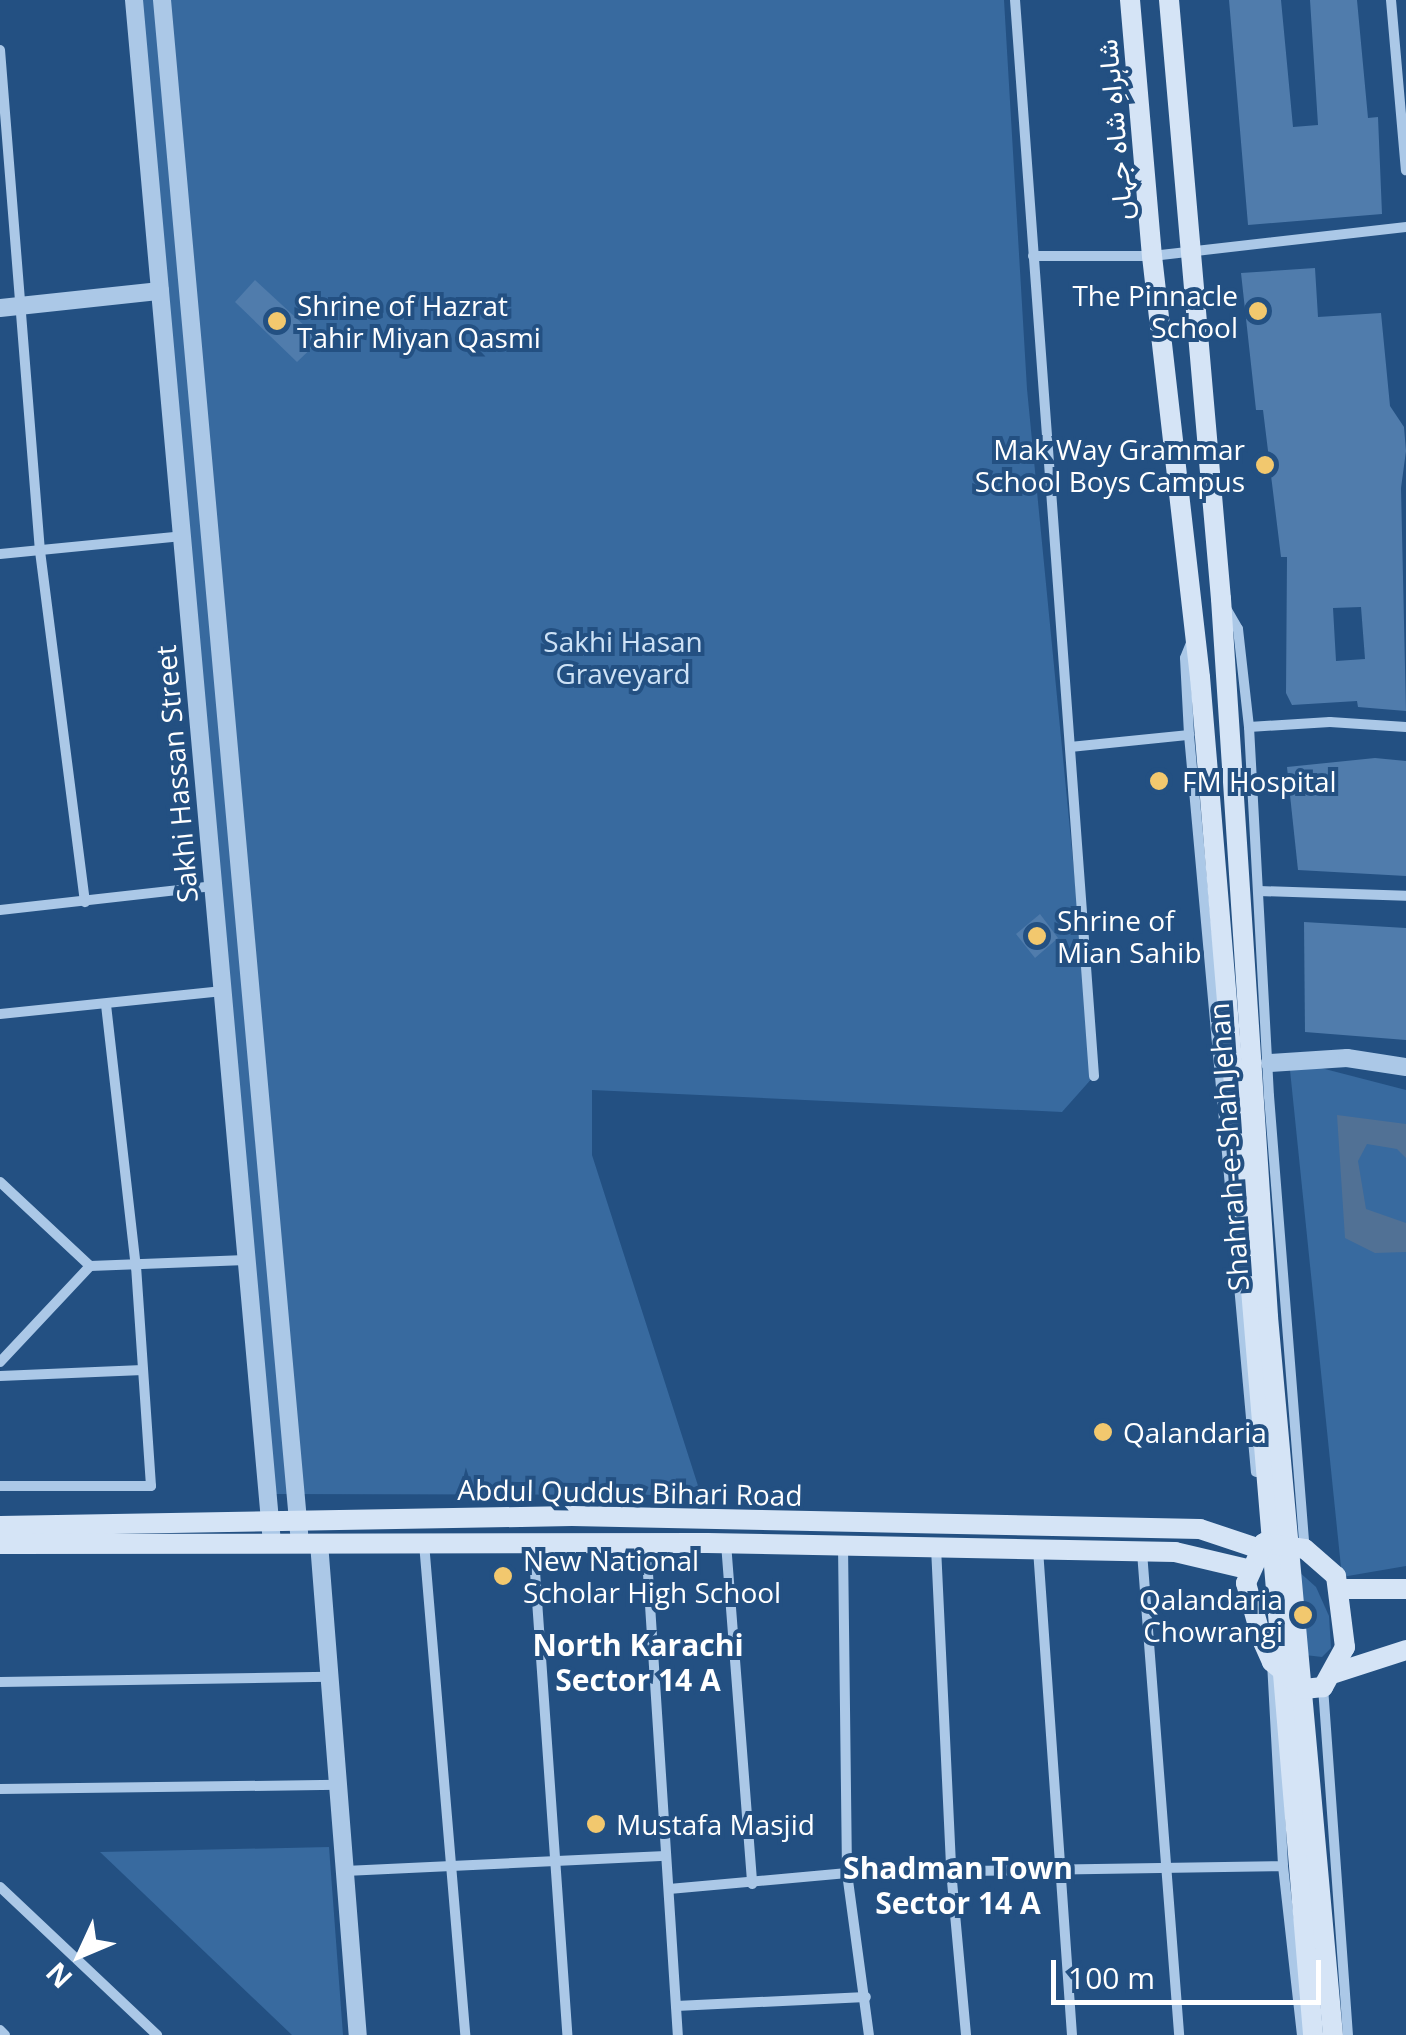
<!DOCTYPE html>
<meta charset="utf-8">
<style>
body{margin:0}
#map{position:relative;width:1406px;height:2035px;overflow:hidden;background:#235082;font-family:"Open Sans",Vazirmatn,sans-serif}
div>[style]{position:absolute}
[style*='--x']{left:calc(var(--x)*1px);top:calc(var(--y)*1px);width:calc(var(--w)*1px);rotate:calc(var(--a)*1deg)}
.green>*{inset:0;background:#386a9f}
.water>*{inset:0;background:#517195}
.building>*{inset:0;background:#507cac}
.minor>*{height:10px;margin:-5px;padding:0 5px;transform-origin:5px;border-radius:5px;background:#abc8e7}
.tertiary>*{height:18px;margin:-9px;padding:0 9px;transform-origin:9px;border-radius:9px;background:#abc8e7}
.secondary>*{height:20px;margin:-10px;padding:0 10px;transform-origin:10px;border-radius:10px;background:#d5e4f6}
.dots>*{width:28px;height:28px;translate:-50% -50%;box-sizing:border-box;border:5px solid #235082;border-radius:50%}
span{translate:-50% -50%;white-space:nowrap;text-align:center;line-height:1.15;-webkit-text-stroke:8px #235082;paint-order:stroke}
.street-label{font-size:28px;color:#fff}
.poi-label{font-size:28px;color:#fff}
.right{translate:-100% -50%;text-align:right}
.left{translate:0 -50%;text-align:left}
.park-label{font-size:28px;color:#cee2f6}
.neighbourhood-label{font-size:30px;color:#fff;font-weight:700}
.north{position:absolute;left:30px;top:1905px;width:100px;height:100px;-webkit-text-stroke:8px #235082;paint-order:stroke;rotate:226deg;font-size:28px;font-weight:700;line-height:40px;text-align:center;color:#fff}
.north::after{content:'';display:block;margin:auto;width:35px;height:45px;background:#fff;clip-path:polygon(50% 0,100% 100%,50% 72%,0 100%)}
.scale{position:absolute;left:1051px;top:1960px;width:270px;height:45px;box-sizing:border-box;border:5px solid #fff;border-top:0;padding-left:12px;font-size:30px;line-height:35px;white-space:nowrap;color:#fff;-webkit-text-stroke:8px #235082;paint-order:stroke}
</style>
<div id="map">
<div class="green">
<i style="clip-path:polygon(134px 0,1004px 0,1027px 389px,1094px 1076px,1062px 1112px,592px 1090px,592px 1155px,701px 1495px,267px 1494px)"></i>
<i style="clip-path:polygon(1321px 1068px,1406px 1090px,1406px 1566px,1342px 1577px,1290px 1070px)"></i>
<i style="clip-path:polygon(1297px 1570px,1316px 1587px,1329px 1616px,1331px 1648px,1322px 1657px,1305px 1655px)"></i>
<i style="clip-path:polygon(329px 1847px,343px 2035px,292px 2035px,100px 1852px)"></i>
</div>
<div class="water">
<i style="clip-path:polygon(1337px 1115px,1406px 1124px,1406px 1158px,1397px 1149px,1367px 1144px,1358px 1161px,1366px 1209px,1406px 1223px,1406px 1252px,1375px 1253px,1345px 1238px)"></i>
</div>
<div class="building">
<i style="clip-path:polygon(1229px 0,1281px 0,1293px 127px,1318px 125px,1310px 0,1357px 0,1368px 118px,1378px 117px,1382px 214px,1248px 225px)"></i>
<i style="clip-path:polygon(evenodd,1315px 268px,1318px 317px,1381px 313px,1390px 406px,1404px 427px,1406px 451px,1401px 488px,1406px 711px,1358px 707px,1357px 701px,1292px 705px,1286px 693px,1287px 557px,1281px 557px,1263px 410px,1256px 410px,1241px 273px,1315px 268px,1361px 607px,1365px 659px,1336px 661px,1333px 608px,1361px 607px)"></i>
<i style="clip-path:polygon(255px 280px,320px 340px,297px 362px,235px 302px)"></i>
<i style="clip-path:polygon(1375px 758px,1406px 761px,1406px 876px,1298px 870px,1287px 767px)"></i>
<i style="clip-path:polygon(1040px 914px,1058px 938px,1035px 958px,1016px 934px)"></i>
<i style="clip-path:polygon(1304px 922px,1406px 928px,1406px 1040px,1305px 1032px)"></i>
</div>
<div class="minor">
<i style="--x:1015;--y:0;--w:1079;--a:85.8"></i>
<i style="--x:1391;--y:0;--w:171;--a:85"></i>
<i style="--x:0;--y:50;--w:503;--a:85.44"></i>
<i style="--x:40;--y:551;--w:354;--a:82.7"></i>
<i style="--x:1033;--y:256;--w:119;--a:0"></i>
<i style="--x:1152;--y:256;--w:256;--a:-6.5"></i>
<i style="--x:0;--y:554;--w:183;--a:-5.6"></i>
<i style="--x:1227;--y:610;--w:22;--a:60"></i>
<i style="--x:1238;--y:629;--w:99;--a:83.6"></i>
<i style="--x:1249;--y:727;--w:370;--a:86.9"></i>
<i style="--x:1269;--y:1096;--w:454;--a:85.5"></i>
<i style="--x:1191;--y:643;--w:16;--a:112"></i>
<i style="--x:1185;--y:658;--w:77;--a:87"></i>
<i style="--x:1189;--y:735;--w:740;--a:84.81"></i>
<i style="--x:1249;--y:727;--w:81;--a:-3.5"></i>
<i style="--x:1330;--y:722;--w:76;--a:3.8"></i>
<i style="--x:1070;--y:747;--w:120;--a:-5.8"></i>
<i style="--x:1259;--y:891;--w:147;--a:1.9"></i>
<i style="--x:0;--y:910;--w:214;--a:-6.4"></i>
<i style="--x:0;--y:1014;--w:224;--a:-5.9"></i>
<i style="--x:0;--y:1182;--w:123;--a:43"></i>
<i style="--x:0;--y:1362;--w:132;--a:-46.8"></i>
<i style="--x:90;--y:1266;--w:156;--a:-2.2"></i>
<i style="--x:0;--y:1376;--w:143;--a:-2.4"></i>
<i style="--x:0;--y:1486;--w:151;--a:0"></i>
<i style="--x:151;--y:1486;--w:219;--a:-93.9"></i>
<i style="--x:136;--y:1268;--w:265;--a:-96.5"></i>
<i style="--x:424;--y:1543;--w:494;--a:85.2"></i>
<i style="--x:533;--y:1543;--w:493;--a:86"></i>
<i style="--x:646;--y:1543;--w:493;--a:86.3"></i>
<i style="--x:726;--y:1543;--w:342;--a:85.6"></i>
<i style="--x:843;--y:1545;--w:328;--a:89.3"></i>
<i style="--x:847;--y:1873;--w:163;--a:82.3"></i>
<i style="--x:936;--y:1547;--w:323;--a:87.3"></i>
<i style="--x:951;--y:1870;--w:166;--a:84.8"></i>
<i style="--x:1038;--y:1549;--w:487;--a:86"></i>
<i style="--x:1142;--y:1552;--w:484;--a:85.6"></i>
<i style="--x:1272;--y:1662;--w:204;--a:86.9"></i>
<i style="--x:1283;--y:1866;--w:170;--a:83.6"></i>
<i style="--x:0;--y:1682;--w:329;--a:-0.9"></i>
<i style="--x:1323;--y:1687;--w:349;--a:85.9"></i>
<i style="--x:0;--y:1789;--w:338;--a:-0.7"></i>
<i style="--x:345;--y:1871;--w:321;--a:-2.7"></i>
<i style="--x:0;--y:1887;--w:216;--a:43.3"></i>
<i style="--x:669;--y:1889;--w:179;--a:-5.1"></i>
<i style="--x:847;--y:1873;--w:436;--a:-0.9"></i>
<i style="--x:676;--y:2006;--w:190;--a:-2.7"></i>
<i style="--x:0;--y:2030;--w:7;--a:45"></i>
</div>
<div class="tertiary">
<i style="--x:134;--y:0;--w:1549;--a:84.89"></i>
<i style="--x:162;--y:0;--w:1539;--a:84.89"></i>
<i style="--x:0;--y:308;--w:161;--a:-6.1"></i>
<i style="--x:1270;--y:1063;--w:77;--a:-3.7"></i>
<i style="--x:1347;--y:1058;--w:60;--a:8.7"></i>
<i style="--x:319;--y:1543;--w:494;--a:85.5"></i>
</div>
<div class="secondary">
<i style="--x:1130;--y:0;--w:257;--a:85.1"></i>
<i style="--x:1152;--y:256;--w:424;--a:83.5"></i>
<i style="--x:1200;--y:677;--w:1363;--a:85.24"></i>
<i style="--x:1169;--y:0;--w:601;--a:85.04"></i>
<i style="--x:1221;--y:599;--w:720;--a:86.25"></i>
<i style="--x:1268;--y:1317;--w:721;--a:84.83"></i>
<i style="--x:0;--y:1526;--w:572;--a:-1"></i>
<i style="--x:572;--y:1516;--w:628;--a:1.19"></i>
<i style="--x:1200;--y:1529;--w:60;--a:18.4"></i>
<i style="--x:1264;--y:1543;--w:41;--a:8.3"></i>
<i style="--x:1305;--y:1549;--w:41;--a:41.1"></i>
<i style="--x:1336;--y:1576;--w:72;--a:82.8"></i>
<i style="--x:1345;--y:1647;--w:46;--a:118.8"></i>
<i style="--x:1323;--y:1687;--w:19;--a:174"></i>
<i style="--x:1304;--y:1689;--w:42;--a:-139.8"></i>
<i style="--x:1272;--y:1662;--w:24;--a:-114"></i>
<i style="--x:1262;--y:1640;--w:59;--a:-105.7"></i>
<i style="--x:1246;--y:1583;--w:44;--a:-65.8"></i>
<i style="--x:0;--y:1544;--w:707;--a:-0.08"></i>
<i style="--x:707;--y:1543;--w:468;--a:1.1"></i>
<i style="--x:1175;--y:1552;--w:74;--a:13.3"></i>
<i style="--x:1340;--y:1589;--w:66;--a:0"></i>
<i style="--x:1335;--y:1673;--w:75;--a:-17.9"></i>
</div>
<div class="dots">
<i style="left:1258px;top:311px;background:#f2c86e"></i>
<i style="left:277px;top:321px;background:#f2c86e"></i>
<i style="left:1265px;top:465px;background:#f2c86e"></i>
<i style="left:1159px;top:781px;background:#f2c86e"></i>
<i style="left:1037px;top:936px;background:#f2c86e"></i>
<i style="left:1103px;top:1432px;background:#f2c86e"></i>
<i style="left:503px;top:1576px;background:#f2c86e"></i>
<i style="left:1303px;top:1615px;background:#f2c86e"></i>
<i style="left:596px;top:1824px;background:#f2c86e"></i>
</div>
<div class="street-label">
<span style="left:1114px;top:130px;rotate:-95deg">شاہراہِ شاہ جہاں</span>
<span style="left:176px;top:774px;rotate:-95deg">Sakhi Hassan Street</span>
<span style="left:1228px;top:1147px;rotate:-94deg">Shahrah-e-Shah Jehan</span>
<span style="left:630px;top:1492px;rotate:1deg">Abdul Quddus Bihari Road</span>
</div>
<div class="poi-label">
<span class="right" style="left:1238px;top:311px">The Pinnacle<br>School</span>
<span class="left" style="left:297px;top:321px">Shrine of Hazrat<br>Tahir Miyan Qasmi</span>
<span class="right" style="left:1245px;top:465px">Mak Way Grammar<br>School Boys Campus</span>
<span class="left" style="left:1182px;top:781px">FM Hospital</span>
<span class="left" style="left:1057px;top:936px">Shrine of<br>Mian Sahib</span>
<span class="left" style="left:1123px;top:1432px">Qalandaria</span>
<span class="left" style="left:523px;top:1576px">New National<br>Scholar High School</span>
<span class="right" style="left:1283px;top:1615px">Qalandaria<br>Chowrangi</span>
<span class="left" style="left:616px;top:1824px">Mustafa Masjid</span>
</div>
<div class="park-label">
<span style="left:623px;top:657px">Sakhi Hasan<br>Graveyard</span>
</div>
<div class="neighbourhood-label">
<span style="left:638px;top:1662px">North Karachi<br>Sector 14 A</span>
<span style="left:958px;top:1885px">Shadman Town<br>Sector 14 A</span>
</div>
<div class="north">N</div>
<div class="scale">100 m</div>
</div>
